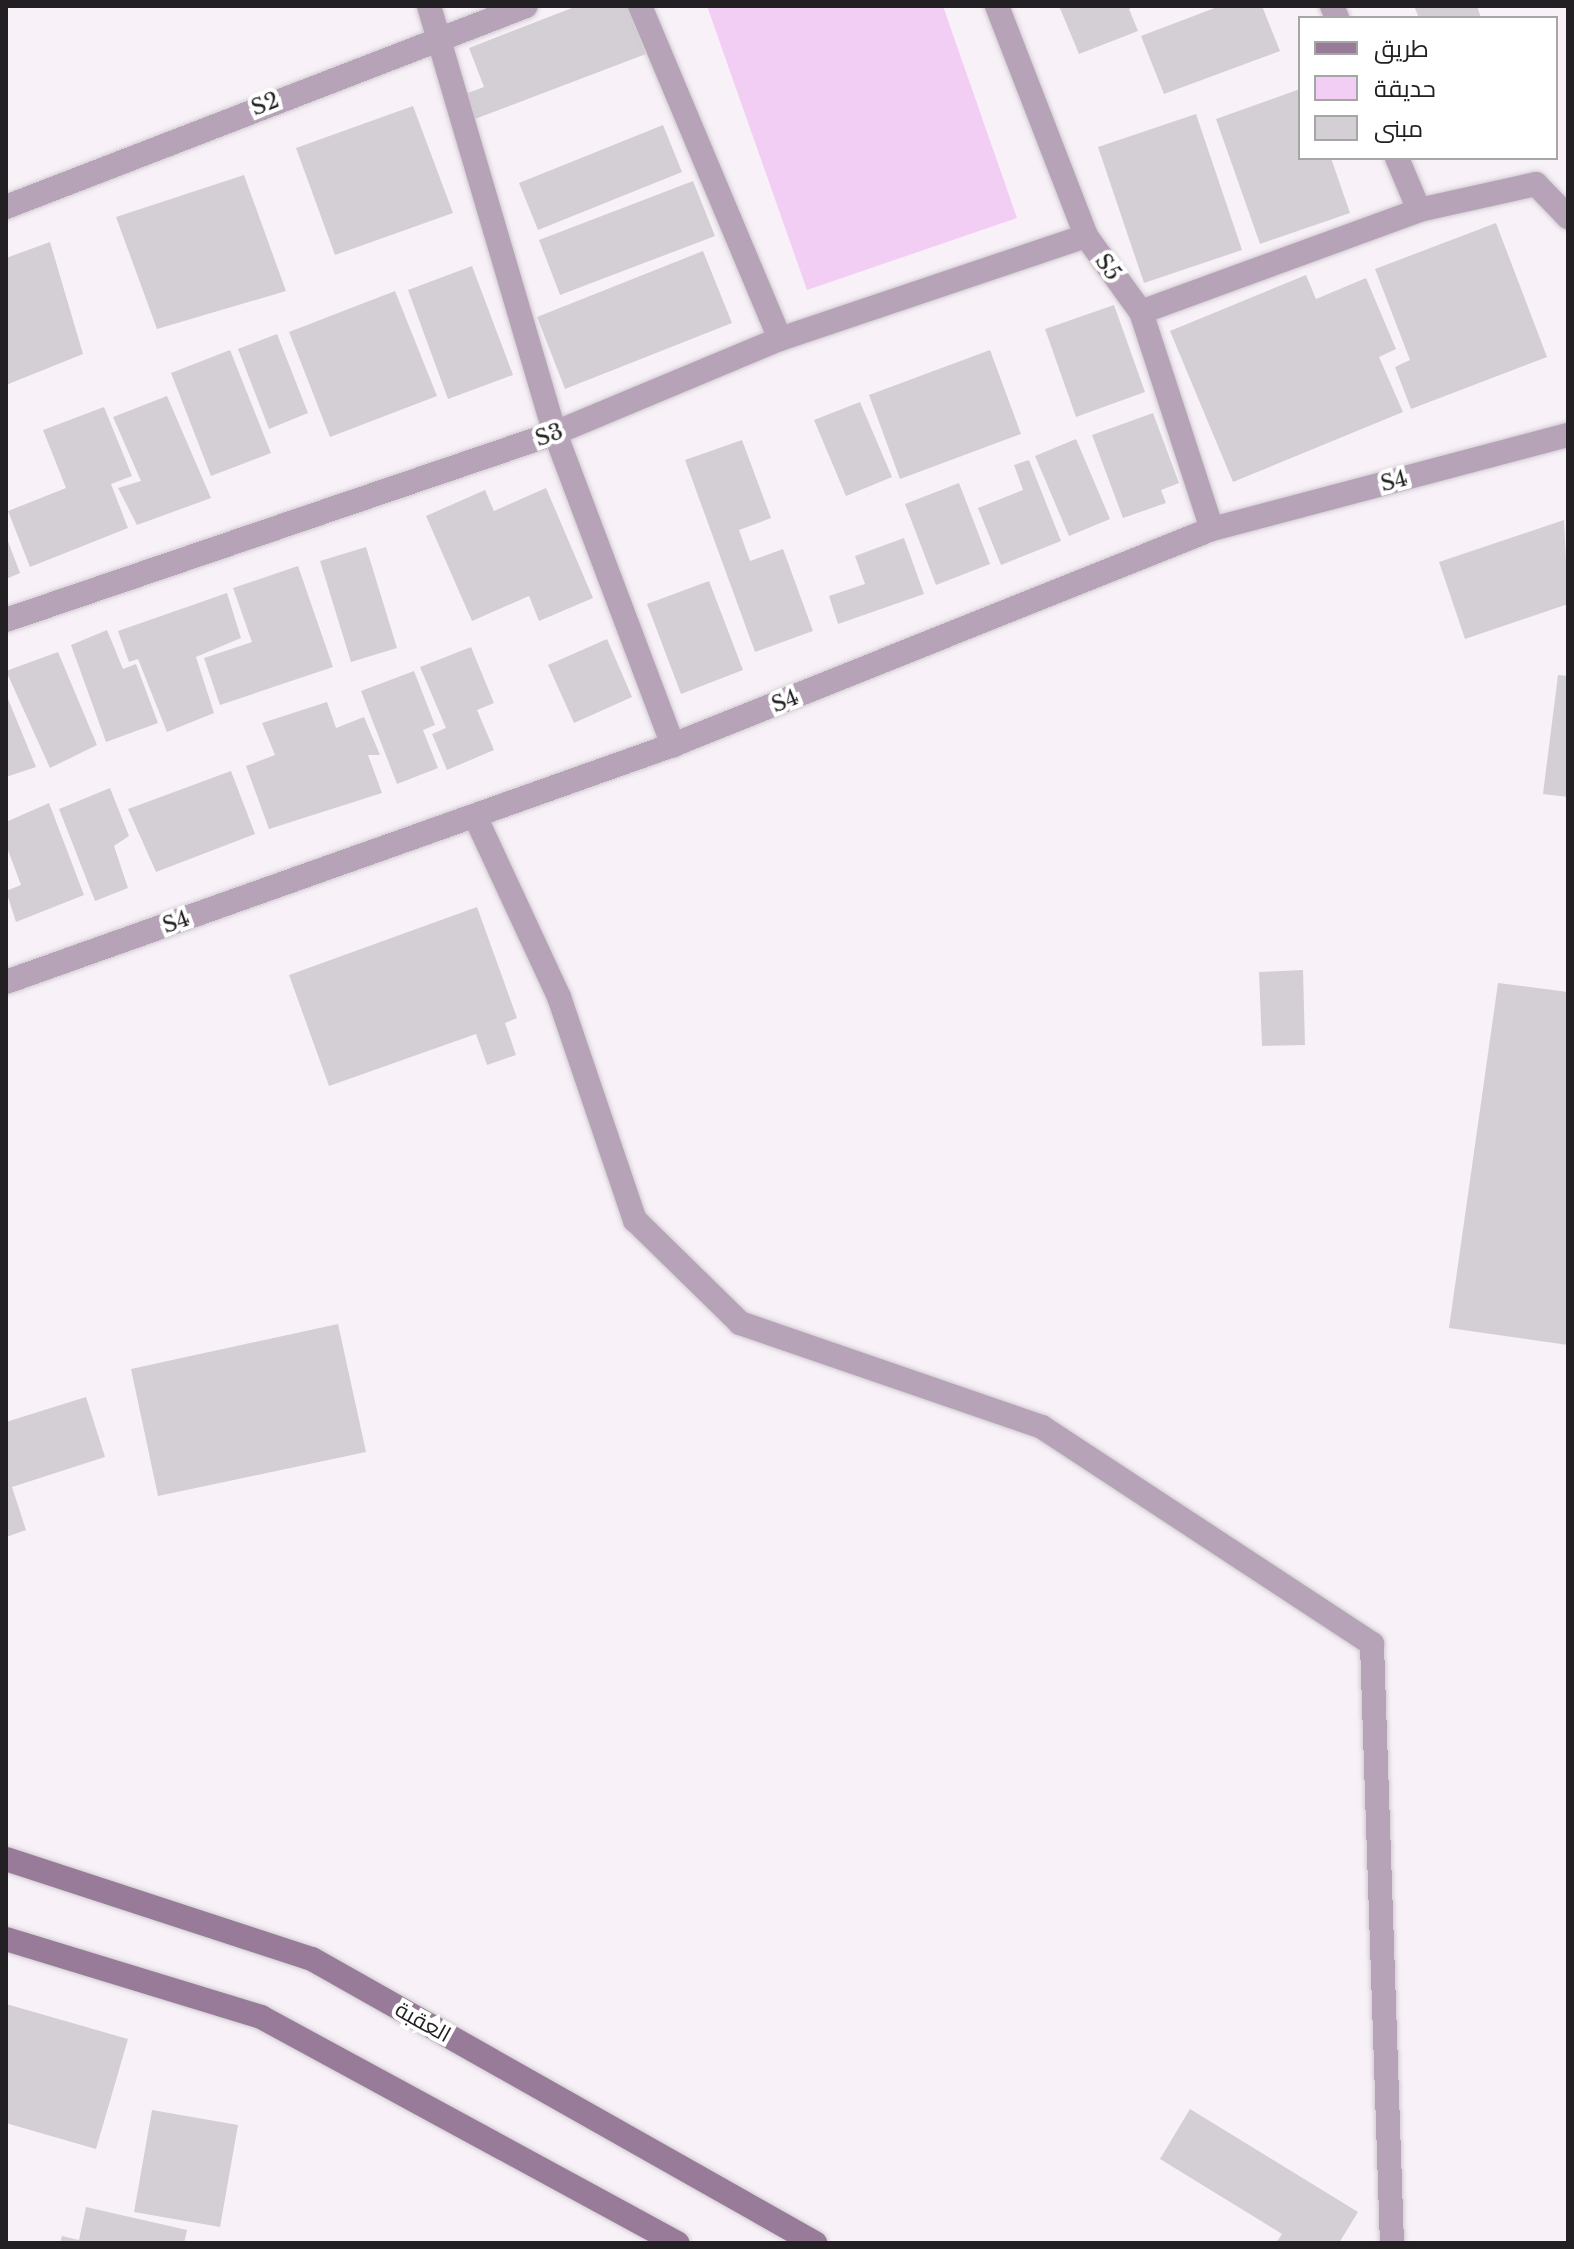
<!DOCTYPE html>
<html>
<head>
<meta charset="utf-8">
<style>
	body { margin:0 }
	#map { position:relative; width:1574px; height:2249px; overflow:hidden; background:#f8f2f8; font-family:"Libre Baskerville",Cairo,serif }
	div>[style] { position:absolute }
	.green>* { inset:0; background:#f3cef4 }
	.building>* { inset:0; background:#d4cfd5 }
	.roads { filter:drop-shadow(0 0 2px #d1ccd1) drop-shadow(0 0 2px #d1ccd1) }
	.street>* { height:24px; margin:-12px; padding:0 12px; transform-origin:12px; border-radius:12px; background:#b7a3b8 }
	.secondary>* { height:24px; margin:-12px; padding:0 12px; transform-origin:12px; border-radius:12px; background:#987b99 }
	span { translate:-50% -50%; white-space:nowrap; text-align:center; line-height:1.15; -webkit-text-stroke:8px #fff; paint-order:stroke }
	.street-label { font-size:22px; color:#222022 }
	.frame { position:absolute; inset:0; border:8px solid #222022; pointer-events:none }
	.legend { position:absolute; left:1298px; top:16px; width:260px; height:144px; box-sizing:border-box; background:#fff; border:2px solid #a7a6a7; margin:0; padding:10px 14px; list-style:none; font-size:24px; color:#222022 }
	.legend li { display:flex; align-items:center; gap:16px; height:40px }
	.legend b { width:40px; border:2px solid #a7a6a7 }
</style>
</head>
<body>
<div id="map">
	<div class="green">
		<i style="clip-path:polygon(707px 6px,943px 6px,1017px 218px,807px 290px)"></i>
	</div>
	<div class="building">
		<i style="clip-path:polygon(577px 6px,627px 6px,646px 54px,475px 119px,465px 94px,484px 87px,469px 48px)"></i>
		<i style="clip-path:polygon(1059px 6px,1136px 6px,1129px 9px,1138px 31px,1079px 54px)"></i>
		<i style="clip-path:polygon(1220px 6px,1262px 6px,1280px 51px,1164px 94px,1141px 36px)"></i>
		<i style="clip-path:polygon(1414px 6px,1477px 6px,1481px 18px,1419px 18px)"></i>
		<i style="clip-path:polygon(1300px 89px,1300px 158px,1331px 158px,1350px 213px,1260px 244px,1216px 119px)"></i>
		<i style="clip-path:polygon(413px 106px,453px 213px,335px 255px,296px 148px)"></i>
		<i style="clip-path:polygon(1196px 114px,1242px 250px,1144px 283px,1098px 147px)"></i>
		<i style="clip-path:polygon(663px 125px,682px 172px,538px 230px,519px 183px)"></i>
		<i style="clip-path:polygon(244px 175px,286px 291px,157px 329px,116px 217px)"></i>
		<i style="clip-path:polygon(693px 181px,715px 236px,560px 295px,539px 240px)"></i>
		<i style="clip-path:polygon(1496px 223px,1547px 357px,1411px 409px,1395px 367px,1410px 360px,1375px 269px)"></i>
		<i style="clip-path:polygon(50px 242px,83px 354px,6px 385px,6px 258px)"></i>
		<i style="clip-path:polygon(703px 251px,732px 323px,565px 389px,537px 317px)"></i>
		<i style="clip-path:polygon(472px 266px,513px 375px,448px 399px,408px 290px)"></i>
		<i style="clip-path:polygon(1306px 275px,1316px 299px,1366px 278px,1396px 349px,1379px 357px,1403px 412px,1233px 482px,1170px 331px)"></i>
		<i style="clip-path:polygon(395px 291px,437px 396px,330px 437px,289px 332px)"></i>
		<i style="clip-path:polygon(1114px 305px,1145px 392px,1076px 417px,1045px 329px)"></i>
		<i style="clip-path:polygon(277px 334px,308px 413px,269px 429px,238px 349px)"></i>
		<i style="clip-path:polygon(230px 350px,271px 453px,211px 476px,171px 373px)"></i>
		<i style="clip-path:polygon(990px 350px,1021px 434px,900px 479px,869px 395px)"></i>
		<i style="clip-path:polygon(167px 396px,211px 498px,137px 525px,118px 488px,141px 481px,113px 417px)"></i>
		<i style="clip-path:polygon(860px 402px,892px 477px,846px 496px,814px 420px)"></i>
		<i style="clip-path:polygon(104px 407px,132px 476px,111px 484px,128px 528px,30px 567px,8px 511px,66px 488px,43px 430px)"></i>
		<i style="clip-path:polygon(1153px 413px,1179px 483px,1161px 490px,1166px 503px,1123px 518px,1092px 435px)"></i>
		<i style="clip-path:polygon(1076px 439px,1110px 519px,1069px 536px,1035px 456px)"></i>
		<i style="clip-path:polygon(742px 440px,771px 518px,739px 530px,750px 561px,783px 549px,813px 631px,755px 652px,685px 460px)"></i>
		<i style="clip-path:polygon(1029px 460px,1061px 541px,1001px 565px,978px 508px,1023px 490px,1014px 465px)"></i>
		<i style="clip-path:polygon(959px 483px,990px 564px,936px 585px,905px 504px)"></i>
		<i style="clip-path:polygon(546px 488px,593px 598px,539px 621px,529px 596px,472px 621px,426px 516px,485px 490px,494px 511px)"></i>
		<i style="clip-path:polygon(1564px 520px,1568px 604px,1465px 639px,1439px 562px)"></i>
		<i style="clip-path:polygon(6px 536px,20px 573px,6px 579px)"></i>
		<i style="clip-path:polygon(904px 538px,924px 594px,838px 624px,829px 596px,865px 584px,855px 556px)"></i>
		<i style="clip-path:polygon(366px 547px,397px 648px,351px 662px,320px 561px)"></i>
		<i style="clip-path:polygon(298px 566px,333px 667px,220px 705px,204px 658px,252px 642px,233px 588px)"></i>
		<i style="clip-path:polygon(709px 581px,743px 670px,681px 694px,647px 604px)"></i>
		<i style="clip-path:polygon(227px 593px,241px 638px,196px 657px,214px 713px,167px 732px,138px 659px,129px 662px,118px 631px)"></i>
		<i style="clip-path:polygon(107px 630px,123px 669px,136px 664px,158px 723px,106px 742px,71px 645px)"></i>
		<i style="clip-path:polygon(607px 639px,632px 697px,574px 723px,548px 665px)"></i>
		<i style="clip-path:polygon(471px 647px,494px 703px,477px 710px,494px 750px,447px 770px,432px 734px,446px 728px,420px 667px)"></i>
		<i style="clip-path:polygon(58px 652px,97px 745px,50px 768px,6px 671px)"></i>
		<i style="clip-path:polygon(414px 671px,435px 725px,423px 730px,438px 768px,397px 784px,361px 691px)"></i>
		<i style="clip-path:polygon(1558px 675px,1568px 676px,1568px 797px,1543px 794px)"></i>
		<i style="clip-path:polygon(6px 694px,36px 767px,6px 777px)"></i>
		<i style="clip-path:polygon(327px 702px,336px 728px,364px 717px,380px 755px,368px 755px,382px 793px,269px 829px,246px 766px,275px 755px,262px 723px)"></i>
		<i style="clip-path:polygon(231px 771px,255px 834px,156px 872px,128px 809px)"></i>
		<i style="clip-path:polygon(110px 788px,129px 836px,114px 846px,128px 888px,95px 901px,59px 809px)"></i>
		<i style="clip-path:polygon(49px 803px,84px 895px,16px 922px,6px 891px,21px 885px,6px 845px,6px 822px)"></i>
		<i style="clip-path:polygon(477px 907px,517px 1018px,505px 1023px,516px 1055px,487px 1065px,476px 1034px,329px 1086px,289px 975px)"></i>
		<i style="clip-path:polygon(1303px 970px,1305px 1045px,1262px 1046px,1259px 972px)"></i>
		<i style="clip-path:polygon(1498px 983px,1568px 992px,1568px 1345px,1449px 1328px)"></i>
		<i style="clip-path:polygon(338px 1324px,366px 1452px,158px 1496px,131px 1369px)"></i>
		<i style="clip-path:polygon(86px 1397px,105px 1457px,12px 1487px,26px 1530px,6px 1537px,6px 1422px)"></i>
		<i style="clip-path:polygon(6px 2004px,128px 2039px,96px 2149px,6px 2123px)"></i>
		<i style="clip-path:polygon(1190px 2109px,1358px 2212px,1339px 2243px,1276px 2243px,1282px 2234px,1160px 2159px)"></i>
		<i style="clip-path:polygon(152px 2110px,238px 2125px,220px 2227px,134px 2212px)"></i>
		<i style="clip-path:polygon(86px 2207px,187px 2230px,184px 2243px,60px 2243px,62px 2236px,79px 2240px)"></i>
	</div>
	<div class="roads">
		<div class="street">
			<i style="left:429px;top:6px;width:445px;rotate:73.6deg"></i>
			<i style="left:555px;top:433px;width:334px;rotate:69.3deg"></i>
			<i style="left:640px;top:6px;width:361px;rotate:67.2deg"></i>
			<i style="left:997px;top:6px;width:247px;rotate:68.8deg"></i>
			<i style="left:1086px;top:236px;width:94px;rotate:54.1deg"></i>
			<i style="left:1141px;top:312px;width:228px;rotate:71.9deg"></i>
			<i style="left:1332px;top:6px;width:13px;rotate:67deg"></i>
			<i style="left:1397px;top:158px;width:56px;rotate:67.1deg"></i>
			<i style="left:6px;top:207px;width:557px;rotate:-21.13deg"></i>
			<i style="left:1141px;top:312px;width:296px;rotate:-20.1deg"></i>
			<i style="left:1419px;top:210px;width:120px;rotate:-12.5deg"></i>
			<i style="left:1536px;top:184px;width:46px;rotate:45.9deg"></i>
			<i style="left:6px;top:620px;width:580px;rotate:-18.81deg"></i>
			<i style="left:555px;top:433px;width:244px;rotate:-22.7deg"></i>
			<i style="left:780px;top:339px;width:323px;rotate:-18.6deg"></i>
			<i style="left:475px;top:816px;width:200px;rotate:65.1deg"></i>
			<i style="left:559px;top:997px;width:236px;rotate:71.2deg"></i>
			<i style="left:635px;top:1220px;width:147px;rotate:44.4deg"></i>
			<i style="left:740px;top:1323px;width:319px;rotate:19deg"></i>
			<i style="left:1042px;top:1427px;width:395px;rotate:33.3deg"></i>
			<i style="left:1372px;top:1644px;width:599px;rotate:88.09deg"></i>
			<i style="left:6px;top:982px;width:708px;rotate:-19.56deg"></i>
			<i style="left:673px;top:745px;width:581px;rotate:-21.84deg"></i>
			<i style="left:1212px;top:529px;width:368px;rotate:-14.8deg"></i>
		</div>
		<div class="secondary">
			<i style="left:6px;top:1859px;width:322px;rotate:18.1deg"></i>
			<i style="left:312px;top:1959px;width:578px;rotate:29.45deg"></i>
			<i style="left:6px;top:1939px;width:267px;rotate:17deg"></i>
			<i style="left:261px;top:2017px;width:474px;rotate:28.5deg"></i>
		</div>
	</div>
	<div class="street-label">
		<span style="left:265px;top:104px;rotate:-22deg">S2</span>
		<span style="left:1108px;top:267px;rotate:54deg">S5</span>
		<span style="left:549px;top:435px;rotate:-20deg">S3</span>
		<span style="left:1394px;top:481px;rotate:-15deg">S4</span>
		<span style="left:785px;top:701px;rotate:-22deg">S4</span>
		<span style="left:176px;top:922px;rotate:-20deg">S4</span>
		<span style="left:423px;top:2022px;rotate:29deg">العقبة</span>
	</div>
	<div class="frame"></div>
	<ul class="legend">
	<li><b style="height:10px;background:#987b99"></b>طريق</li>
	<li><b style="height:22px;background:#f3cef4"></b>حديقة</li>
	<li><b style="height:22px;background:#d4cfd5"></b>مبنى</li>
	</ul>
</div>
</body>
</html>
